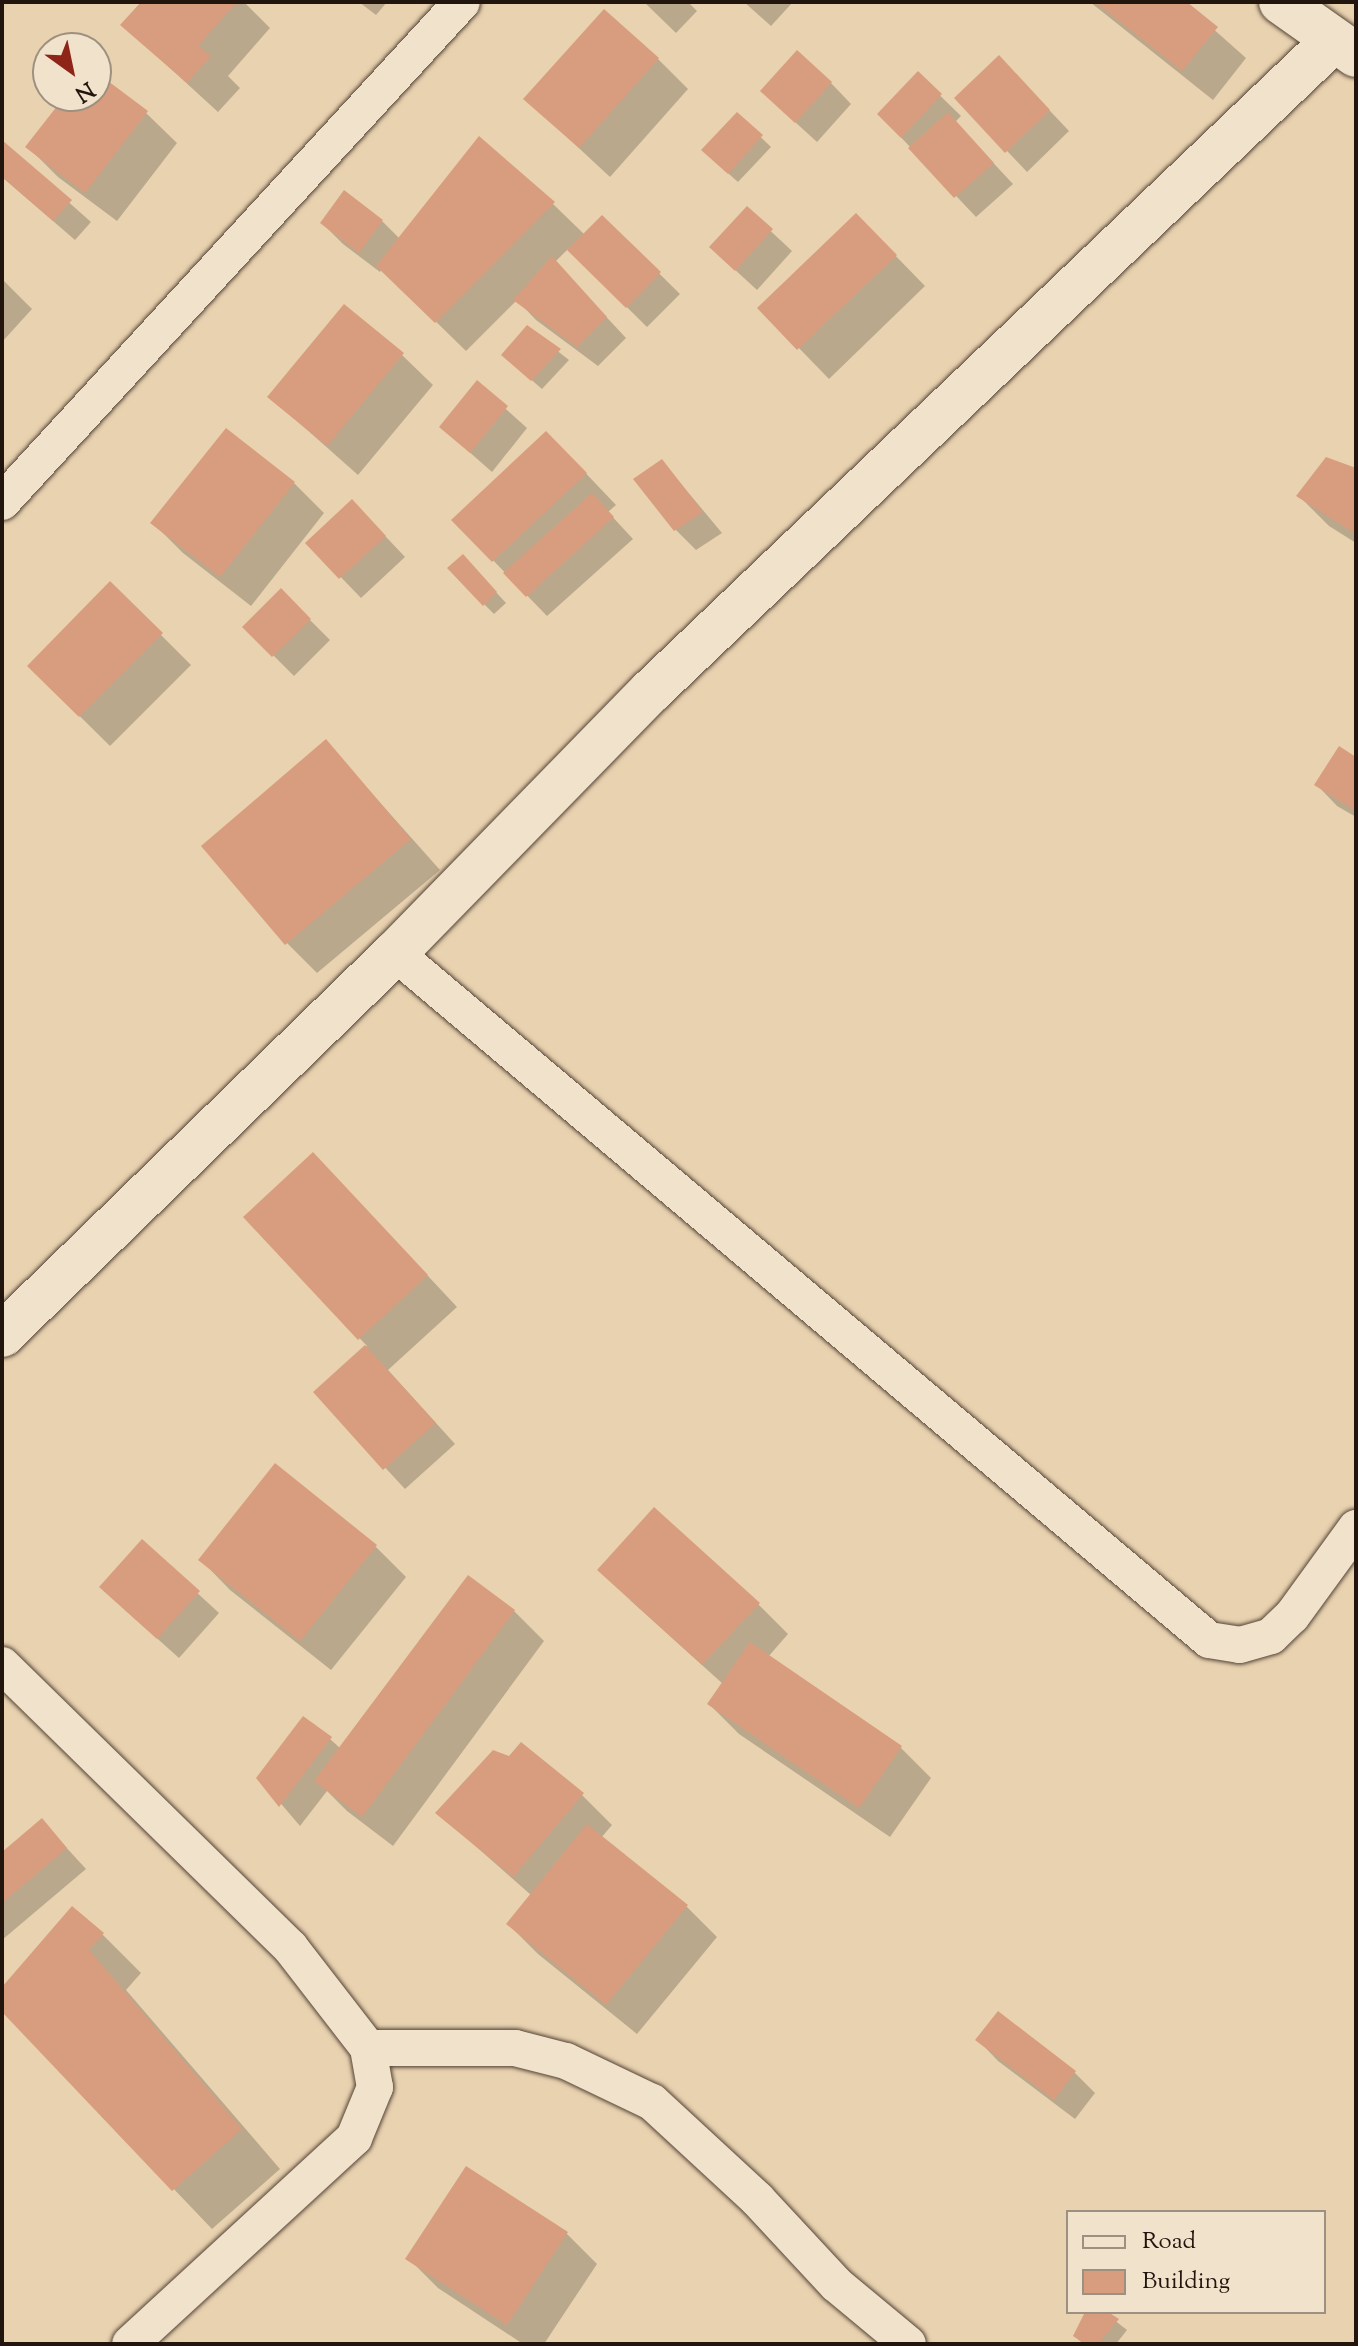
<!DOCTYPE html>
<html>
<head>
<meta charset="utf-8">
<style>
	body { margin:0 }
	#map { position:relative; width:1358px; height:2346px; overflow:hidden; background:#e9d2b0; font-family:"Sorts Mill Goudy",serif }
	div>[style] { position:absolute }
	.shadow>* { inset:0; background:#0003 }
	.building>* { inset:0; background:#d89d7e }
	.roads { filter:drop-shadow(0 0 2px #544436) drop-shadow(0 0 2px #544436) }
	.street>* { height:36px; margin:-18px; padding:0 18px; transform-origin:18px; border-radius:18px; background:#f1e2cc }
	.secondary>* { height:44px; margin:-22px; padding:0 22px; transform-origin:22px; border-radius:22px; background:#f1e2cc }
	span { translate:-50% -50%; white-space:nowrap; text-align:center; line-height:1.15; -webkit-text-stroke:8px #f1e2cc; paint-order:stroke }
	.frame { position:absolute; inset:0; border:4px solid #22150e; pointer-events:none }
	.legend { position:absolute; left:1066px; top:2210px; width:260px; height:104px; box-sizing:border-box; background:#f1e2cc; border:2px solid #9e9080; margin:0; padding:10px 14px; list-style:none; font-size:24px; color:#22150e }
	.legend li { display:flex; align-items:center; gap:16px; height:40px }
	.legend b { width:40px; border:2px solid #9e9080 }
	.north { position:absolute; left:32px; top:32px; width:80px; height:80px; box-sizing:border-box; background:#f1e2cc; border:2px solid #9e9080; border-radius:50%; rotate:147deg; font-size:22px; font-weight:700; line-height:32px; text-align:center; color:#22150e }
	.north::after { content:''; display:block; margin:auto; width:28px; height:36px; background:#8f2418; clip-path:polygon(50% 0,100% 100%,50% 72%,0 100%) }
</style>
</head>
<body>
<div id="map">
	<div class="shadow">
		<i style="clip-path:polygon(143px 2px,244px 2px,270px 28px,228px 76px,240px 88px,218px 112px,123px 25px)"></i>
		<i style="clip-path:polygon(359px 2px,387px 2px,376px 15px)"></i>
		<i style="clip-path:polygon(644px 2px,688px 2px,697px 11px,676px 33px)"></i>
		<i style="clip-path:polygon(744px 2px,793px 2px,771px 26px)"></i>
		<i style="clip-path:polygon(1090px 2px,1183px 2px,1246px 58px,1213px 100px)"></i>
		<i style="clip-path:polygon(658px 59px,688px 89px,610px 177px,526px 99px)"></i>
		<i style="clip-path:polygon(96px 74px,146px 113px,177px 143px,117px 221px,58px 177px,28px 147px,67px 96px,96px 96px)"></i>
		<i style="clip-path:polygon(918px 74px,961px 116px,955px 122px,1013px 184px,976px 217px,879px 114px)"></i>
		<i style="clip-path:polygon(1019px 78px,1069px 131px,1027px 172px,957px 98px)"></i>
		<i style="clip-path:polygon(831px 83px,851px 104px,817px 142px,783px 111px)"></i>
		<i style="clip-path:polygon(737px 114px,771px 147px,738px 182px,713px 160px)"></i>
		<i style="clip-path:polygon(2px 143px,91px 222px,75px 240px,2px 177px)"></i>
		<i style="clip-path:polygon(553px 204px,585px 235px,602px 217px,680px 294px,647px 327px,568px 249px,555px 262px,626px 338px,598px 366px,536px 320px,517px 300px,466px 351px,382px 269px,380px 272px,343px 244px,322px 223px,382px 221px,400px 239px)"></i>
		<i style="clip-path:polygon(747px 209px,792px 251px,757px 290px,732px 267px)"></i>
		<i style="clip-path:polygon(886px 246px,925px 286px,829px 379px,760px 308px)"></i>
		<i style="clip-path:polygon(2px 279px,32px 309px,2px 342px)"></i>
		<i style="clip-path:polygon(528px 328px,569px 360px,542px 389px,514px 365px)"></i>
		<i style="clip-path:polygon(402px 355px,433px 385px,358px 475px,270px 397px)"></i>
		<i style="clip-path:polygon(477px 383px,527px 428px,492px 472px,441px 427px)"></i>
		<i style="clip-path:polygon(662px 461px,722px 533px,696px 550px,675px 529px)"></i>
		<i style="clip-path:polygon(576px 463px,616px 505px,608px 512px,633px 539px,547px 616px,454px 520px)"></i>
		<i style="clip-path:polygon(1356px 470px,1356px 543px,1329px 526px,1299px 496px)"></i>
		<i style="clip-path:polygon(294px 483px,324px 513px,251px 606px,183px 553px,153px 523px)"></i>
		<i style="clip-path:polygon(372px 522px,405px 557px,361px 598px,308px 543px)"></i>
		<i style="clip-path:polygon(472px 566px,506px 603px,494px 614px,484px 604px)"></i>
		<i style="clip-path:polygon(110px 584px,191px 665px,110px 746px,29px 666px)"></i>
		<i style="clip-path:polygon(281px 591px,330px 640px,294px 676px,245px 627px)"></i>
		<i style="clip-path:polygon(326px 742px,440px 870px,317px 973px,287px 943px)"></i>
		<i style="clip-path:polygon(1356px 759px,1356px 817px,1337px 806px,1317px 785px)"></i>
		<i style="clip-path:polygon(343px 1185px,457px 1307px,388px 1370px,455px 1444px,405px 1489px,316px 1393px,367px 1346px,246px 1217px)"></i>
		<i style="clip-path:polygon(142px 1542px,219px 1613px,179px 1658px,122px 1607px)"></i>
		<i style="clip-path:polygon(376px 1547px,406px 1577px,331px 1670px,230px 1590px,200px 1559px)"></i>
		<i style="clip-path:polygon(630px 1600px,758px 1604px,788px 1634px,768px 1657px,901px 1748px,931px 1778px,890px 1837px,739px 1734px,709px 1704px,723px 1684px)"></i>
		<i style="clip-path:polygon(514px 1611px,544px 1641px,393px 1846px,347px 1811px,327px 1791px,300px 1826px,259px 1778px,330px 1739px,341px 1749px)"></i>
		<i style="clip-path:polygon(582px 1795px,612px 1825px,601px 1838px,687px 1907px,717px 1937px,637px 2034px,538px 1954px,508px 1924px,531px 1895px,438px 1813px)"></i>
		<i style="clip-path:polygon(42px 1821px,86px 1869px,2px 1940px,2px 1855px)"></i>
		<i style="clip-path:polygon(102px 1934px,141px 1973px,126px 1990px,280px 2169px,212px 2229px,2px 2009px,2px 1990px)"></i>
		<i style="clip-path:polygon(998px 2014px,1075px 2073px,1095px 2093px,1075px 2119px,998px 2061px,978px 2040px)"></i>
		<i style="clip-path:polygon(567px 2234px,597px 2264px,544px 2344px,523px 2344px,438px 2288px,408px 2258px)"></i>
		<i style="clip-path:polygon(1087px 2312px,1104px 2312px,1127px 2330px,1116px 2344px,1083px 2344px,1075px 2336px)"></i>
	</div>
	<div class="building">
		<i style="clip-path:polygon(141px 2px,237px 2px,198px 46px,211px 56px,187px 83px,120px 25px)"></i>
		<i style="clip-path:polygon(1095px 2px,1187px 2px,1218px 27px,1182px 71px)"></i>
		<i style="clip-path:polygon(604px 9px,659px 58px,579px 148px,523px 99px)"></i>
		<i style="clip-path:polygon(797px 50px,832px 82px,795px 123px,760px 91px)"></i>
		<i style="clip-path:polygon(999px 55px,1050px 110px,1005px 153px,954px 98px)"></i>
		<i style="clip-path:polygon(918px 71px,942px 94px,901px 138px,877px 114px)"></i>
		<i style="clip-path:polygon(96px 72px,148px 111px,85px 193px,25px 147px,65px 96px,96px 96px)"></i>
		<i style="clip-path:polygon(737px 112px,763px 135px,728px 174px,701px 150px)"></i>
		<i style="clip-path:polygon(948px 112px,994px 163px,954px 198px,908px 148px)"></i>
		<i style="clip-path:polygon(479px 136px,555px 202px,435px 323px,376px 266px)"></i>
		<i style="clip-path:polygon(2px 140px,72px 200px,53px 221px,2px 177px)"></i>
		<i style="clip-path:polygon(344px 190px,383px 220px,359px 253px,320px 223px)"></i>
		<i style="clip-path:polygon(747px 206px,773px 229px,735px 271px,709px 247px)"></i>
		<i style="clip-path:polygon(856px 213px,897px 255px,797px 350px,757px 308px)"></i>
		<i style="clip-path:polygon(602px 215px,661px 272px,626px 308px,567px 250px)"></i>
		<i style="clip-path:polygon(552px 256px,607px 317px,577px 347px,513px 300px)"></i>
		<i style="clip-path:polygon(344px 304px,404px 353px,327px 446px,267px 397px)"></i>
		<i style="clip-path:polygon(527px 325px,561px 349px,531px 381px,501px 355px)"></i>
		<i style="clip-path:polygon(477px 380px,508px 406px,470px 453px,439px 427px)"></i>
		<i style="clip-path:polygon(226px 428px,295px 482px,220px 577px,150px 523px)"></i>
		<i style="clip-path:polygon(546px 431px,587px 473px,492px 562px,451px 520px)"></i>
		<i style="clip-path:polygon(1326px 457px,1356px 468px,1356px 534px,1296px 496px)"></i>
		<i style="clip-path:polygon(662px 459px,703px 512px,674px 531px,633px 479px)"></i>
		<i style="clip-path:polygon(592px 493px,614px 517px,526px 597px,503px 573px)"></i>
		<i style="clip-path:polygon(352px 499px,386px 536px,339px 579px,305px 543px)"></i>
		<i style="clip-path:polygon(463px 554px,497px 592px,483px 606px,447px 568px)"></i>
		<i style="clip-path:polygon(110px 581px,163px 633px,79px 717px,27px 666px)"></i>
		<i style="clip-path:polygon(281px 588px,311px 619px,272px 657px,242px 627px)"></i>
		<i style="clip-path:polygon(326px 739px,411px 839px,285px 945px,201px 846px)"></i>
		<i style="clip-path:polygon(1339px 746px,1356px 757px,1356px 811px,1314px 785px)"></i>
		<i style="clip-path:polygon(313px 1152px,428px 1275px,358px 1340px,243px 1217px)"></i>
		<i style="clip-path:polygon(365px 1345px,436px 1423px,383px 1470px,313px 1392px)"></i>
		<i style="clip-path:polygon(275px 1463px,377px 1545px,300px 1641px,198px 1560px)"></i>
		<i style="clip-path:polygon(654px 1507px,760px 1603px,702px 1665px,597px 1570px)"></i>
		<i style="clip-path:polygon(142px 1539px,200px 1591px,157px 1639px,99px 1587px)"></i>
		<i style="clip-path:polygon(468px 1575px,515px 1610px,362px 1817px,314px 1781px)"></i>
		<i style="clip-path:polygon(750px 1642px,902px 1746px,859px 1808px,707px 1704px)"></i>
		<i style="clip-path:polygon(303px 1716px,332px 1737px,279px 1807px,256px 1778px)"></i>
		<i style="clip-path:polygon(521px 1742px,584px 1793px,513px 1877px,435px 1813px,493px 1750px,509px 1756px)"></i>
		<i style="clip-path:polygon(42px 1818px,67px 1848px,2px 1903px,2px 1852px)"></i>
		<i style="clip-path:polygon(587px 1824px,688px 1905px,606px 2005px,506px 1924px)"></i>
		<i style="clip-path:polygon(72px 1906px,104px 1933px,89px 1950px,242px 2129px,172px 2191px,2px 2012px,2px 1987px)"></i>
		<i style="clip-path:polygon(998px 2011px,1076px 2071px,1054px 2100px,975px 2040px)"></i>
		<i style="clip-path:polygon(466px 2166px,568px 2232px,507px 2325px,405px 2259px)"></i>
		<i style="clip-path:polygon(1085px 2312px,1108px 2312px,1119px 2319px,1098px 2344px,1085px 2344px,1073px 2336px)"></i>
	</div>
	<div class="roads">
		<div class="street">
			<i style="left:2px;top:502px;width:679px;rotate:-47.39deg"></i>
			<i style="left:395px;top:953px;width:1065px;rotate:40.16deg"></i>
			<i style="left:1209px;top:1640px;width:31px;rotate:9deg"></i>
			<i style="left:1240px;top:1645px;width:32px;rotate:-16deg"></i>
			<i style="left:1271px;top:1636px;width:29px;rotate:-44deg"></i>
			<i style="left:1292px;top:1616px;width:109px;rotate:-54deg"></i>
			<i style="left:2px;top:1665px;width:403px;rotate:44.4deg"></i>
			<i style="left:290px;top:1947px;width:128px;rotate:52.3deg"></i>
			<i style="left:368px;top:2048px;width:40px;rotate:80deg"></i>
			<i style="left:375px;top:2087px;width:55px;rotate:112.4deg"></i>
			<i style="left:354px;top:2138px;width:304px;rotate:137.4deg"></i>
			<i style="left:368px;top:2048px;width:147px"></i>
			<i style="left:515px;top:2048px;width:53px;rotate:14.3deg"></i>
			<i style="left:566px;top:2061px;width:95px;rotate:25.5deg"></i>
			<i style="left:652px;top:2102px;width:143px;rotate:42.7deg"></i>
			<i style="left:757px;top:2199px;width:117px;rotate:47.1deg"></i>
			<i style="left:837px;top:2285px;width:92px;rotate:39.7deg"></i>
		</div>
		<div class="secondary">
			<i style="left:1281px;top:2px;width:92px;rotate:35.2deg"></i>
			<i style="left:2px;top:1335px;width:548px;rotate:-44.19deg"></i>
			<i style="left:395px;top:953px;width:366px;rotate:-45.7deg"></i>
			<i style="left:651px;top:691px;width:942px;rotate:-43.62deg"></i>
		</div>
	</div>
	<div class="frame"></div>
	<ul class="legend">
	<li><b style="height:10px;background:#f1e2cc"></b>Road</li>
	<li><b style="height:22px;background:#d89d7e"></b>Building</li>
	</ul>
	<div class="north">N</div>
</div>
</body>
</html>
